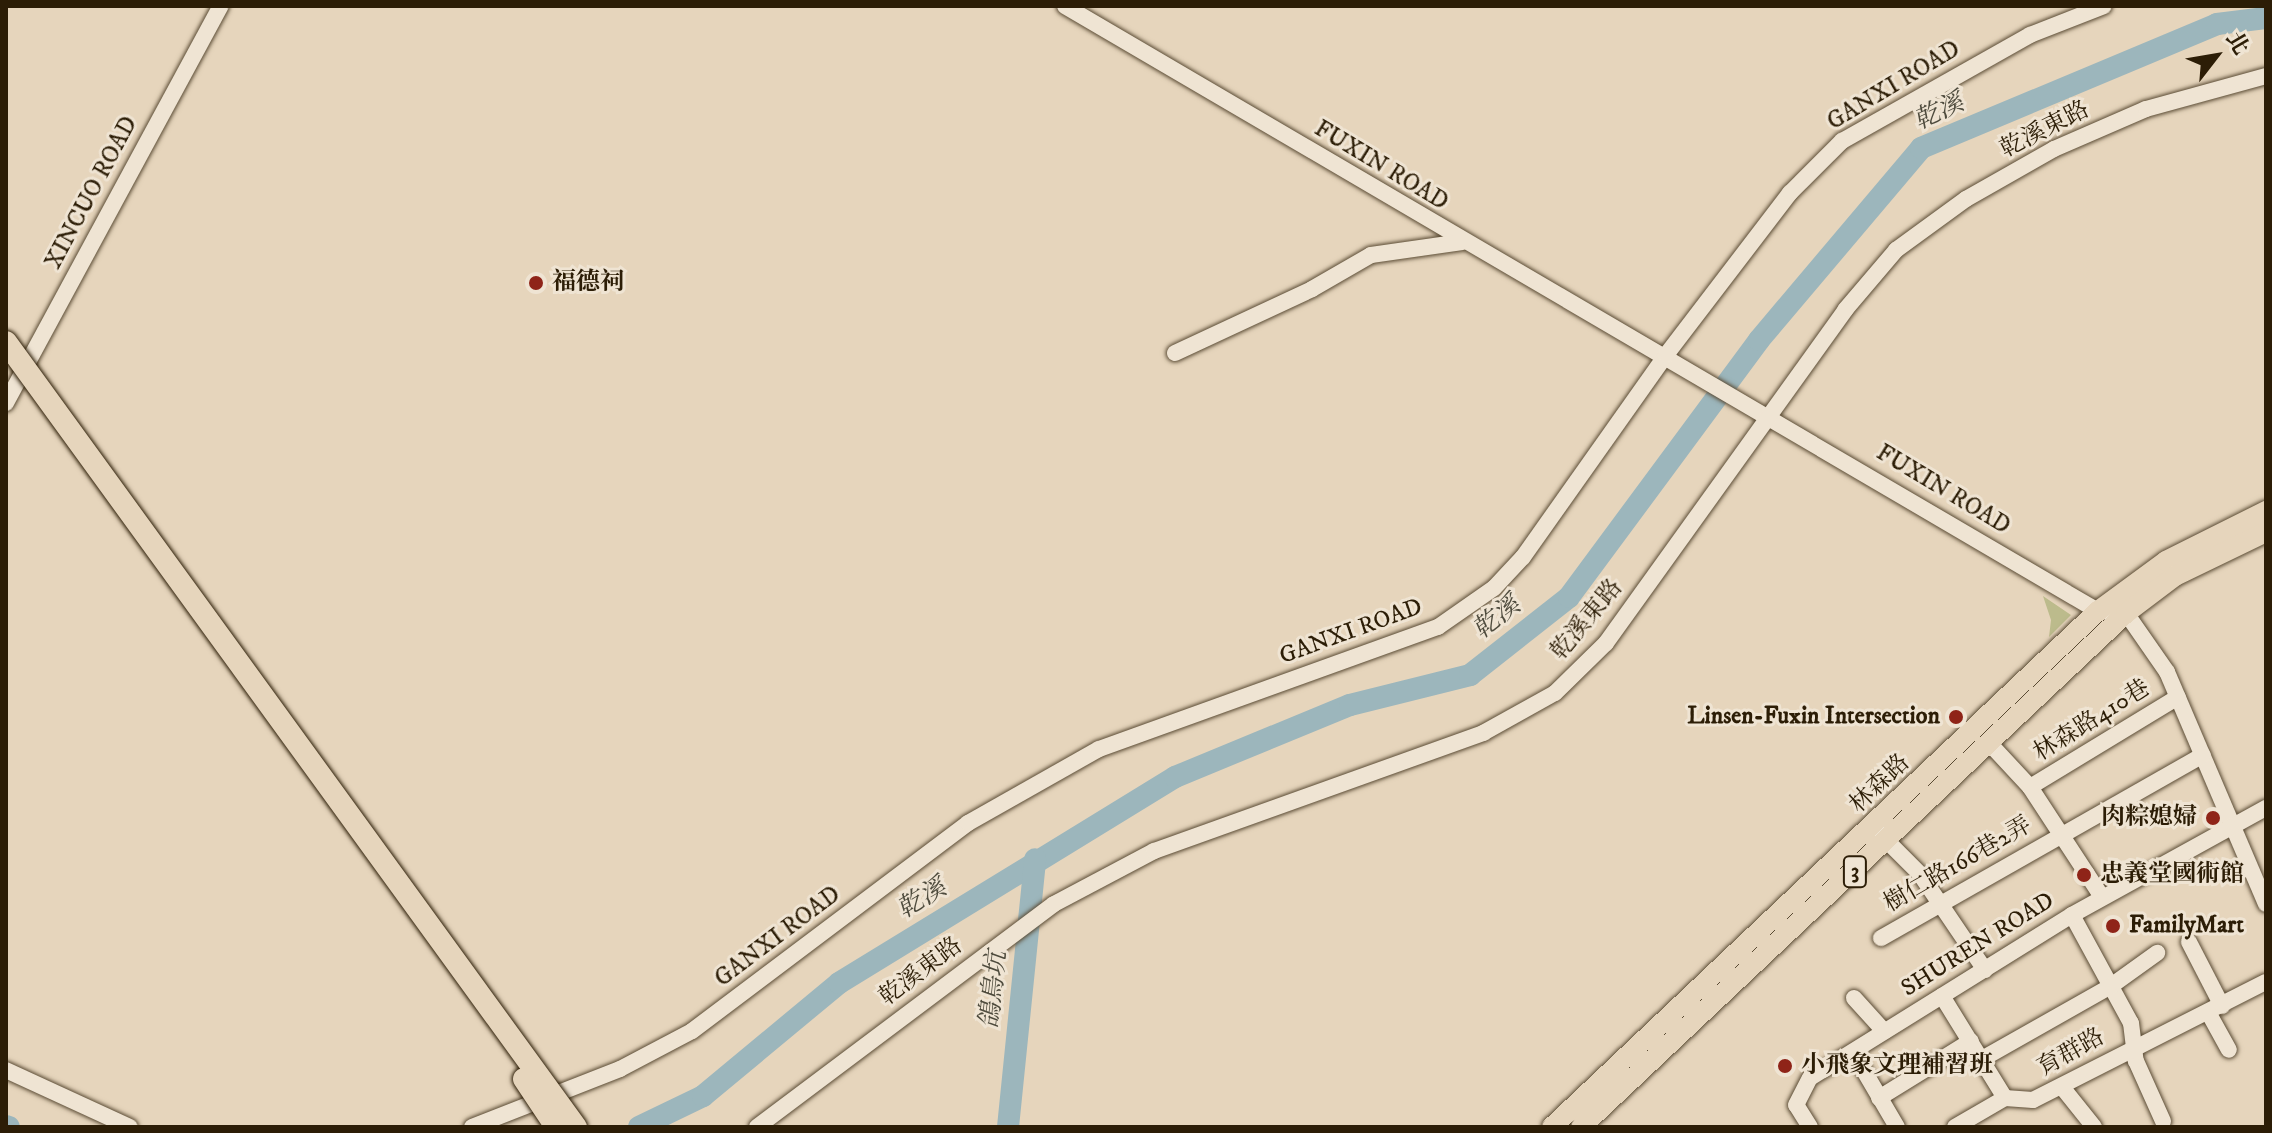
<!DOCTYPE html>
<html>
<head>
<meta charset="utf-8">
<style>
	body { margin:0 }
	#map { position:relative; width:2272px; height:1133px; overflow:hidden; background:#e6d5bc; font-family:"IM FELL DW Pica","Noto Serif TC",serif }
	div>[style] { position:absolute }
	.green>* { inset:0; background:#bcbb8c }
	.river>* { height:22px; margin:-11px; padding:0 11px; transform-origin:11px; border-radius:11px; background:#9cb6bc }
	.roads { filter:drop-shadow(0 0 2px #5a4b34) drop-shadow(0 0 2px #5a4b34) }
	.minor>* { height:16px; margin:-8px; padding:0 8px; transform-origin:8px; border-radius:8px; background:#efe4d3 }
	.major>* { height:20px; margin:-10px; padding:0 10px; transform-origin:10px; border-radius:10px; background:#e6d5bc }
	.bridges { filter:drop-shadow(0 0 2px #2c1d06) drop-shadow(0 0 2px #2c1d06) }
	.highway-bridge>* { height:22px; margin:-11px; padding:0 11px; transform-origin:11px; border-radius:11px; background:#e6d5bc }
	.dots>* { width:22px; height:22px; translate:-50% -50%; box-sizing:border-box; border:4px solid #efe4d3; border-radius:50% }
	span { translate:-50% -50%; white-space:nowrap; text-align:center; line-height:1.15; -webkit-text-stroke:6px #efe4d3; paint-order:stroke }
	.shield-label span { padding:2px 6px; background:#efe4d3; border:2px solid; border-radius:6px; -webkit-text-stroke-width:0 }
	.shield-label { font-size:22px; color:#2c1d06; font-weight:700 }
	.street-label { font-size:24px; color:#2c1d06 }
	.poi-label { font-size:24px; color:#2c1d06; font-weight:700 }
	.left { translate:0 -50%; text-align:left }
	.right { translate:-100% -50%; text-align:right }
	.water-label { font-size:26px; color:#4e4b3d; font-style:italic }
	.frame { position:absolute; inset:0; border:8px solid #2c1d06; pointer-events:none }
	.north { position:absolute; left:2176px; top:16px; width:80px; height:80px; -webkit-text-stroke:6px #efe4d3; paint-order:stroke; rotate:59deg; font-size:22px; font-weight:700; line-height:32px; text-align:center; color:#2c1d06 }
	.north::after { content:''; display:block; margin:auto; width:28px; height:36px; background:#2c1d06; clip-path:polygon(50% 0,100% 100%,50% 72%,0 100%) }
</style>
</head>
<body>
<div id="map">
	<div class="green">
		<i style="clip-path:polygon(2043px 596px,2071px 615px,2049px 637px,2051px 620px)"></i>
	</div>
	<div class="river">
		<i style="left:6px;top:1126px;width:3px;rotate:18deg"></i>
		<i style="left:639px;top:1127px;width:71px;rotate:-25.8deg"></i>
		<i style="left:703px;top:1096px;width:177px;rotate:-39.7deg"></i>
		<i style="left:839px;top:983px;width:394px;rotate:-31.5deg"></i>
		<i style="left:1175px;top:777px;width:189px;rotate:-22.4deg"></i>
		<i style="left:1350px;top:705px;width:124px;rotate:-14deg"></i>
		<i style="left:1470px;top:675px;width:126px;rotate:-38.2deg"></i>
		<i style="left:1569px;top:597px;width:320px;rotate:-53.5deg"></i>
		<i style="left:1759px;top:340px;width:251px;rotate:-49.8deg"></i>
		<i style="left:1921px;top:148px;width:321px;rotate:-22.7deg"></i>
		<i style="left:2217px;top:24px;width:49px;rotate:-7deg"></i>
		<i style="left:1008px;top:1127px;width:269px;rotate:-84.2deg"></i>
	</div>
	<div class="roads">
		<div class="minor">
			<i style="left:1065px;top:6px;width:1197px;rotate:30.36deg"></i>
			<i style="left:2098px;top:611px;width:28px;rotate:4deg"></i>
			<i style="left:2126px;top:613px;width:72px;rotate:55.2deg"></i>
			<i style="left:2167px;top:672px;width:252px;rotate:66.9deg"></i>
			<i style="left:1175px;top:353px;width:151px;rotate:-25deg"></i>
			<i style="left:1312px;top:289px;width:68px;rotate:-30deg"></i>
			<i style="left:1371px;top:255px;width:92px;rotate:-8.1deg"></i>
			<i style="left:6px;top:403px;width:451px;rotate:-61.6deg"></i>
			<i style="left:1991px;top:745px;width:57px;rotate:47.1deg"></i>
			<i style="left:2030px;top:787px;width:131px;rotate:56.8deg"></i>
			<i style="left:2030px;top:787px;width:173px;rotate:-31.3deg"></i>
			<i style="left:1877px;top:831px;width:61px;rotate:45deg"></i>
			<i style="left:1920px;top:874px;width:116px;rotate:55.9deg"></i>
			<i style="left:2072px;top:915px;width:123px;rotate:61.4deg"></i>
			<i style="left:2131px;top:1023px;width:38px;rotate:83deg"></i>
			<i style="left:2136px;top:1061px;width:66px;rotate:65.8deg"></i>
			<i style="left:1881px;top:938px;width:370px;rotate:-29.6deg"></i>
			<i style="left:2189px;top:942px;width:72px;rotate:62.7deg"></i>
			<i style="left:1942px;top:996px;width:120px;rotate:58.3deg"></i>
			<i style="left:2005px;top:1098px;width:28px;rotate:4deg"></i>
			<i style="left:2033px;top:1100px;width:261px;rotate:-26.9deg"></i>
			<i style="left:1854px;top:998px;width:45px;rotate:47.7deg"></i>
			<i style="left:2208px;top:1012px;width:43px;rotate:61.1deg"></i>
			<i style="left:1853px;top:1052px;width:87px;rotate:59.6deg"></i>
			<i style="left:1982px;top:1059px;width:148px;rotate:-29.5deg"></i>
			<i style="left:2111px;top:986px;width:57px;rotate:-35.7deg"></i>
			<i style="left:6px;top:1070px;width:136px;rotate:24.7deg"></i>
			<i style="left:2062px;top:1087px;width:51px;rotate:51.3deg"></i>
			<i style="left:1879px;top:1098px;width:108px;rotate:-31.8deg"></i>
			<i style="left:472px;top:1127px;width:159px;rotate:-21.4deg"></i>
			<i style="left:620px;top:1069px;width:81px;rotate:-27.8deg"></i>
			<i style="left:692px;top:1031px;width:346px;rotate:-37deg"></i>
			<i style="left:968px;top:823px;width:150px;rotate:-29.5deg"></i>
			<i style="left:1099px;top:749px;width:360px;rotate:-19.8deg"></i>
			<i style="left:1438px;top:627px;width:68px;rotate:-34.9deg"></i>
			<i style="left:1494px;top:588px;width:42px;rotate:-46.9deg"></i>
			<i style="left:1523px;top:557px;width:247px;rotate:-54.7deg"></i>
			<i style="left:1666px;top:355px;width:204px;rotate:-52.6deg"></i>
			<i style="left:1790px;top:193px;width:74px;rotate:-45deg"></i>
			<i style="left:1842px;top:141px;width:216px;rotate:-29.4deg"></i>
			<i style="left:2030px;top:35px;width:79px;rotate:-21.4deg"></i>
			<i style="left:757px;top:1127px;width:371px;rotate:-36.9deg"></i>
			<i style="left:1054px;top:904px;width:113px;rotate:-27.9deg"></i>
			<i style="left:1154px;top:851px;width:350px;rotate:-19.7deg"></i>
			<i style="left:1483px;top:733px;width:82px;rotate:-29.1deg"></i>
			<i style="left:1555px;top:693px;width:71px;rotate:-44.4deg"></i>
			<i style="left:1606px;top:643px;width:410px;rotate:-54.3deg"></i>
			<i style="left:1845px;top:310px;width:79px;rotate:-49.6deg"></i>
			<i style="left:1896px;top:250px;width:87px;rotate:-36.1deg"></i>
			<i style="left:1966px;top:199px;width:101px;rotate:-29.6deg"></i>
			<i style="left:2054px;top:149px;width:100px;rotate:-23.5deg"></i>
			<i style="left:2146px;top:109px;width:124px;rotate:-15.4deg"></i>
			<i style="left:1810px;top:1127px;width:26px;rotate:-122deg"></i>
			<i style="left:1796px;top:1105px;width:30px;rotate:-63deg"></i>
			<i style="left:1810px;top:1078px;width:309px;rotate:-31.9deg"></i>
			<i style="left:2072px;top:915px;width:222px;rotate:-28.9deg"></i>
			<i style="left:1955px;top:1127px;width:58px;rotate:-30.1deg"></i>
		</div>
		<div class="major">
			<i style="left:1552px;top:1127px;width:751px;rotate:-43.38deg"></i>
			<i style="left:2098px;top:611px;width:84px;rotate:-36.3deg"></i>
			<i style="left:2166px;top:561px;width:112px;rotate:-26.6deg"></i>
			<i style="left:1581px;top:1127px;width:749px;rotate:-43.32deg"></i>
			<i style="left:2126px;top:613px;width:61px;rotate:-37.1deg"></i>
			<i style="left:2175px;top:576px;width:101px;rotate:-25.8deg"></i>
		</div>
	</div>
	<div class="bridges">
		<div class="highway-bridge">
			<i style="left:6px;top:342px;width:970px;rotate:54.02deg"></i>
			<i style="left:524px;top:1079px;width:58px;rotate:56.3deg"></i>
		</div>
	</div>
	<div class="dots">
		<i style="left:536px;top:283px;background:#8f2418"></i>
		<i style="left:1956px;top:717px;background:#8f2418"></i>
		<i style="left:2213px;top:818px;background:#8f2418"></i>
		<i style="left:2084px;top:875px;background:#8f2418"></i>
		<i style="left:2113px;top:926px;background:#8f2418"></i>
		<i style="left:1785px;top:1066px;background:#8f2418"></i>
	</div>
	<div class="shield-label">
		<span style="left:1855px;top:872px">3</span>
	</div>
	<div class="street-label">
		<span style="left:1894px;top:86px;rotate:-31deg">GANXI ROAD</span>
		<span style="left:2045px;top:130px;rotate:-27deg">乾溪東路</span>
		<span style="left:1381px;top:166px;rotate:31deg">FUXIN ROAD</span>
		<span style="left:92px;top:193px;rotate:-62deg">XINCUO ROAD</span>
		<span style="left:1943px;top:490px;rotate:31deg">FUXIN ROAD</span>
		<span style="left:1587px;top:620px;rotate:-50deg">乾溪東路</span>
		<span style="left:1351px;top:632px;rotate:-20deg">GANXI ROAD</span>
		<span style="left:2092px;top:721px;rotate:-32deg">林森路410巷</span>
		<span style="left:1880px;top:784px;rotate:-44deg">林森路</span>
		<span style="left:1958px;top:865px;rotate:-30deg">樹仁路166巷2弄</span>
		<span style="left:778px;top:937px;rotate:-37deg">GANXI ROAD</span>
		<span style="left:1978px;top:945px;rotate:-32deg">SHUREN ROAD</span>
		<span style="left:921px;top:972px;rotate:-37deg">乾溪東路</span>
		<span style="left:2071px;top:1053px;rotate:-29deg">育群路</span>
	</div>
	<div class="poi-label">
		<span class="left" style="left:552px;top:283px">福德祠</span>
		<span class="right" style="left:1940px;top:717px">Linsen-Fuxin Intersection</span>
		<span class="right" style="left:2197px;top:818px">肉粽媳婦</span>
		<span class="left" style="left:2100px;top:875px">忠義堂國術館</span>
		<span class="left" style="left:2129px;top:926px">FamilyMart</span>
		<span class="left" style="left:1801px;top:1066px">小飛象文理補習班</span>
	</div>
	<div class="water-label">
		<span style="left:1939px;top:112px;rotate:-25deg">乾溪</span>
		<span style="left:1497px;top:618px;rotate:-38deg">乾溪</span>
		<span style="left:922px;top:899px;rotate:-31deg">乾溪</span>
		<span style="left:994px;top:990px;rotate:-84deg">鴿鳥坑</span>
	</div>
	<div class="frame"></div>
	<div class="north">北</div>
</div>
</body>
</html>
